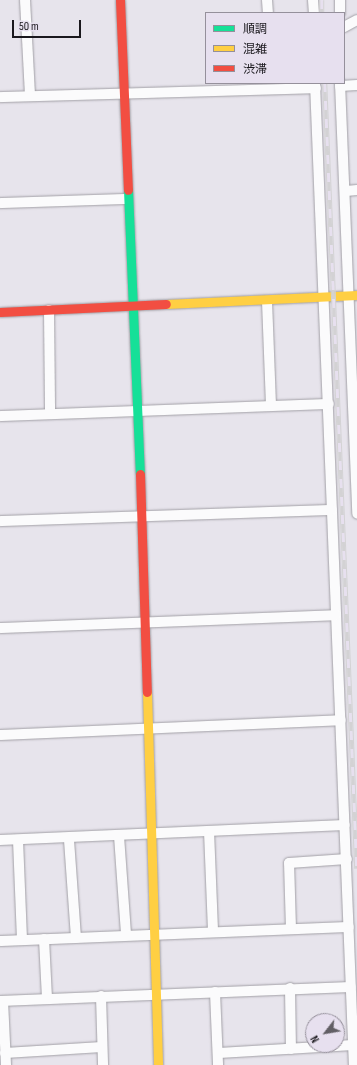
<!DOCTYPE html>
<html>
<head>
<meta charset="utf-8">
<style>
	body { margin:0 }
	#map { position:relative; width:357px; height:1065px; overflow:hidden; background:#e7e4ec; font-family:"Sofia Sans Condensed","Noto Sans JP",sans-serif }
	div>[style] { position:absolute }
	.roads { filter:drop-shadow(0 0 1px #a2a0a6) drop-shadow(0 0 1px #a2a0a6) }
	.street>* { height:10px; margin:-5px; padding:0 5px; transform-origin:5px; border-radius:5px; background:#fbfbfc }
	.fast>* { height:9px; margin:-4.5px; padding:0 4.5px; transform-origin:4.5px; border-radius:4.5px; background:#16e098 }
	.slow>* { height:9px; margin:-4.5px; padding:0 4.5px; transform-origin:4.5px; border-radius:4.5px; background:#ffcf43 }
	.jam>* { height:9px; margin:-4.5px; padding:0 4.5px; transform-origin:4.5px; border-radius:4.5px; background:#f24e42 }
	.rail>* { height:4.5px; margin-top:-2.25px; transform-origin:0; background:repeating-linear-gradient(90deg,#e7e0ef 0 9px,#d3d2d4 0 18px); box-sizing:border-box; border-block:1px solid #d3d2d4 }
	span { translate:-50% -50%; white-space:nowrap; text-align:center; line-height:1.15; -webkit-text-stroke:4px #e7e0ef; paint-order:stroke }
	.legend { position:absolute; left:205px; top:12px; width:140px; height:72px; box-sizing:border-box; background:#e7e0ef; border:1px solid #95909b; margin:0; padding:5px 7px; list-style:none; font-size:12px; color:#1a181d }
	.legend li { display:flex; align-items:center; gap:8px; height:20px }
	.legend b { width:20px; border:1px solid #95909b }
	.north { position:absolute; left:305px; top:1013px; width:40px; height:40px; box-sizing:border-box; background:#e7e0ef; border:1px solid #95909b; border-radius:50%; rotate:239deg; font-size:11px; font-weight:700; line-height:16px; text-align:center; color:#1a181d }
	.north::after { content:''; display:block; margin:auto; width:14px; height:18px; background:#625f65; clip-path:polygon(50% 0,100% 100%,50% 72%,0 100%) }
	.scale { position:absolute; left:12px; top:20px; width:69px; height:18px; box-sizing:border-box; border:2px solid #1a181d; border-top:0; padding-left:5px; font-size:12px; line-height:14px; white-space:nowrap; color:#1a181d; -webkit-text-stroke:3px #e7e0ef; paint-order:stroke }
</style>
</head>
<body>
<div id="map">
	<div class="roads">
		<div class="street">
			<i style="left:25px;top:0;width:96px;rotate:87deg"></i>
			<i style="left:267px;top:0;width:13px;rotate:86deg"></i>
			<i style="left:313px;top:0;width:13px;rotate:86deg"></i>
			<i style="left:340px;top:13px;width:13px;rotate:-90deg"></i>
			<i style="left:344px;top:27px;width:15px;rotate:-28deg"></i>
			<i style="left:315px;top:83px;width:983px;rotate:87.73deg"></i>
			<i style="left:340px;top:83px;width:431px;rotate:87.7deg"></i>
			<i style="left:340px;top:86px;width:17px;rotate:-3deg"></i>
			<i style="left:0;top:97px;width:316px;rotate:-1.6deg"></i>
			<i style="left:346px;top:191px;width:11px;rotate:-5deg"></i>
			<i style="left:0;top:203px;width:127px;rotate:-1.8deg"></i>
			<i style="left:267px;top:301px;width:105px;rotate:87.8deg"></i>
			<i style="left:49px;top:310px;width:104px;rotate:89.4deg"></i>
			<i style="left:0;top:416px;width:329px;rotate:-2.1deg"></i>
			<i style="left:0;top:521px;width:332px;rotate:-1.9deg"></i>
			<i style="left:0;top:628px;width:336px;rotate:-2.2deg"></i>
			<i style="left:0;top:735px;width:341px;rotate:-2.5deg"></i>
			<i style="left:209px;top:831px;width:100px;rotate:87.7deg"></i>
			<i style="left:119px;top:836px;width:98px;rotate:85.9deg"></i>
			<i style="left:0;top:840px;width:345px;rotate:-2.5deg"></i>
			<i style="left:18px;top:840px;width:100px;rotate:87.7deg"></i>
			<i style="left:69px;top:840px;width:98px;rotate:85.9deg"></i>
			<i style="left:291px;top:929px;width:66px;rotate:-91.7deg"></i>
			<i style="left:289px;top:863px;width:58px;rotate:-3.9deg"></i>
			<i style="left:44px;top:939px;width:59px;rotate:87.1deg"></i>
			<i style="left:0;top:941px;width:349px;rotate:-2.3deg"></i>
			<i style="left:290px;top:988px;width:61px;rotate:89.1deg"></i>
			<i style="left:215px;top:992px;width:73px;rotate:87.6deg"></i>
			<i style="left:101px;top:996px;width:69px;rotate:88.3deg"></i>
			<i style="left:0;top:1001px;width:351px;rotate:-2.3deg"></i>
			<i style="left:3px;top:1001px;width:64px;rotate:87.3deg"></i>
			<i style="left:5px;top:1053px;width:97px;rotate:-3.5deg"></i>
			<i style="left:219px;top:1053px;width:134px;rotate:-3.4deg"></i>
		</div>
		<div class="fast">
			<i style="left:128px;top:190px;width:284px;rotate:87.6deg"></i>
		</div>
		<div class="slow">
			<i style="left:166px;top:304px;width:191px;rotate:-2.7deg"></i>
			<i style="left:147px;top:692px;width:373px;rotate:88.3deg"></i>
		</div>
		<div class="jam">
			<i style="left:120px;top:0;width:190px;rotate:87.6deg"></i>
			<i style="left:0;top:312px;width:166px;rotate:-2.8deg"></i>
			<i style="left:140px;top:474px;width:218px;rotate:88.2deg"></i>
		</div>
	</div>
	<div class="rail">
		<i style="left:322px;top:0;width:13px;rotate:90deg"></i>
		<i style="left:325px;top:83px;width:786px;rotate:87.67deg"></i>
	</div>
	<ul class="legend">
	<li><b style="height:5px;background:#16e098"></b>順調</li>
	<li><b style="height:5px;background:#ffcf43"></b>混雑</li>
	<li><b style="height:5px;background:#f24e42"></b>渋滞</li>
	</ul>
	<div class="north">N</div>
	<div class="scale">50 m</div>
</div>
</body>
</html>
